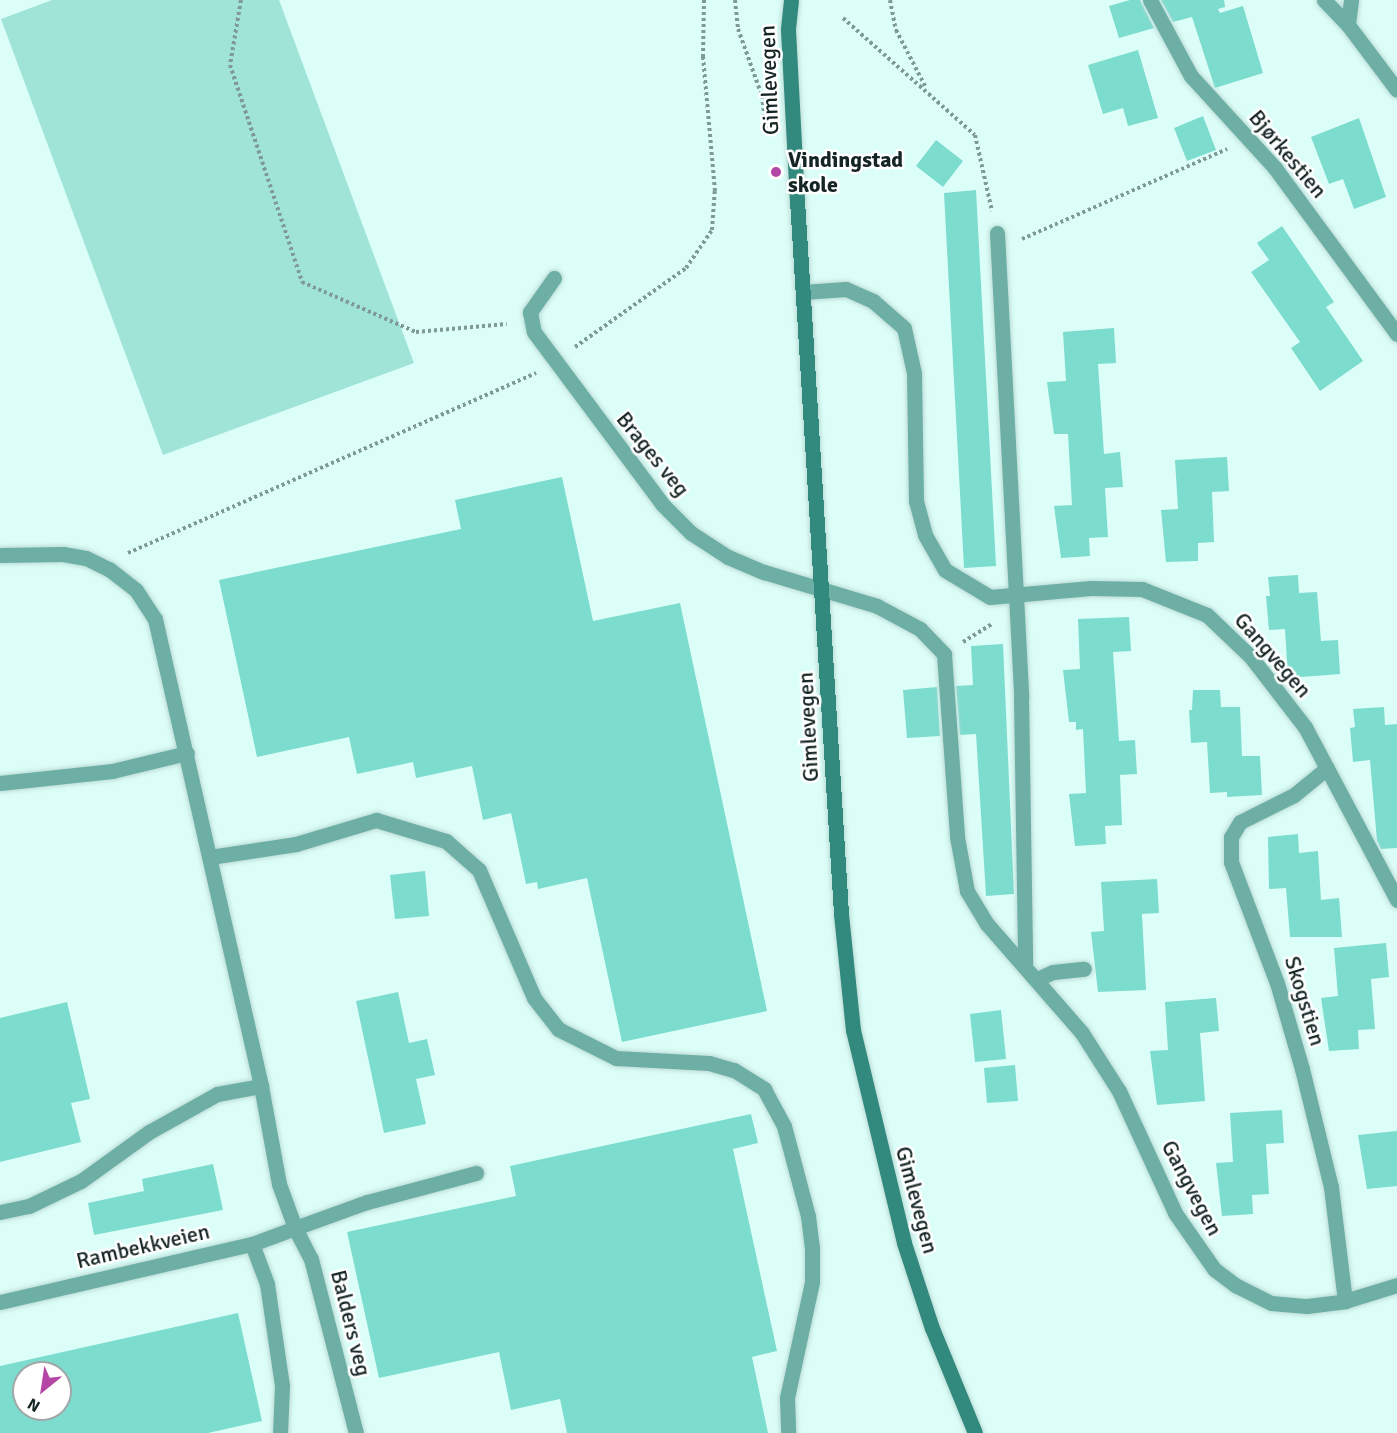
<!DOCTYPE html>
<html>
<head>
<meta charset="utf-8">
<style>
	body { margin:0 }
	#map { position:relative; width:1397px; height:1433px; overflow:hidden; background:#dcfef8; font-family:Signika,sans-serif }
	div>[style] { position:absolute }
	.green>* { inset:0; background:#a0e4d8 }
	.building>* { inset:0; background:#7cdcce }
	.path>* { height:4px; margin-top:-2px; transform-origin:0; background:repeating-linear-gradient(90deg,#7f9995 0 3px,transparent 0 6px) }
	.roads { filter:drop-shadow(0 0 2px #bcdbd6) drop-shadow(0 0 2px #bcdbd6) }
	.lane>* { height:15px; margin:-7.5px; padding:0 7.5px; transform-origin:7.5px; border-radius:7.5px; background:#6dafa5 }
	.street>* { height:15px; margin:-7.5px; padding:0 7.5px; transform-origin:7.5px; border-radius:7.5px; background:#6dafa5 }
	.secondary>* { height:15px; margin:-7.5px; padding:0 7.5px; transform-origin:7.5px; border-radius:7.5px; background:#32897d }
	.dots>* { width:16px; height:16px; translate:-50% -50%; box-sizing:border-box; border:3px solid #fff; border-radius:50% }
	span { translate:-50% -50%; white-space:nowrap; text-align:center; line-height:1.15; -webkit-text-stroke:5px #fff; paint-order:stroke }
	.street-label { font-size:22px; color:#152523 }
	.poi-label { font-size:22px; color:#152523; font-weight:700 }
	.left { translate:0 -50%; text-align:left }
	.north { position:absolute; left:12px; top:1361px; width:60px; height:60px; box-sizing:border-box; background:#fff; border:2px solid #a1a8a7; border-radius:50%; rotate:210deg; font-size:16px; font-weight:700; line-height:24px; text-align:center; color:#152523 }
	.north::after { content:''; display:block; margin:auto; width:21px; height:27px; background:#b447a6; clip-path:polygon(50% 0,100% 100%,50% 72%,0 100%) }
</style>
</head>
<body>
<div id="map">
	<div class="green">
		<i style="clip-path:polygon(52px 0,279px 0,414px 363px,163px 455px,1px 19px)"></i>
	</div>
	<div class="building">
		<i style="clip-path:polygon(1130px 0,1140px 0,1154px 28px,1119px 38px,1109px 6px)"></i>
		<i style="clip-path:polygon(1161px 0,1224px 0,1225px 7px,1218px 9px,1220px 13px,1243px 6px,1263px 73px,1215px 88px,1192px 17px,1173px 22px)"></i>
		<i style="clip-path:polygon(1138px 50px,1158px 118px,1128px 126px,1123px 108px,1103px 114px,1088px 65px)"></i>
		<i style="clip-path:polygon(1203px 116px,1216px 150px,1187px 161px,1174px 128px)"></i>
		<i style="clip-path:polygon(1359px 118px,1386px 197px,1354px 209px,1343px 179px,1329px 184px,1311px 137px)"></i>
		<i style="clip-path:polygon(936px 140px,963px 161px,943px 187px,916px 166px)"></i>
		<i style="clip-path:polygon(976px 190px,996px 566px,964px 568px,944px 193px)"></i>
		<i style="clip-path:polygon(1282px 226px,1334px 302px,1326px 307px,1363px 361px,1320px 391px,1291px 348px,1300px 342px,1251px 272px,1269px 260px,1257px 243px)"></i>
		<i style="clip-path:polygon(1114px 328px,1116px 363px,1098px 364px,1104px 454px,1120px 452px,1123px 487px,1105px 488px,1108px 537px,1089px 538px,1090px 556px,1061px 558px,1054px 506px,1072px 505px,1068px 434px,1054px 434px,1047px 382px,1066px 381px,1063px 332px)"></i>
		<i style="clip-path:polygon(1227px 457px,1229px 491px,1212px 492px,1214px 542px,1198px 543px,1198px 561px,1166px 562px,1161px 510px,1178px 509px,1175px 460px)"></i>
		<i style="clip-path:polygon(562px 477px,593px 621px,680px 603px,767px 1011px,622px 1042px,587px 878px,538px 889px,537px 882px,526px 884px,511px 813px,483px 820px,472px 766px,416px 778px,413px 762px,357px 774px,349px 737px,257px 757px,219px 580px,461px 529px,455px 500px)"></i>
		<i style="clip-path:polygon(1298px 575px,1299px 593px,1317px 592px,1321px 641px,1338px 640px,1340px 674px,1288px 678px,1285px 629px,1269px 630px,1266px 596px,1270px 596px,1268px 577px)"></i>
		<i style="clip-path:polygon(1129px 617px,1131px 651px,1113px 652px,1119px 741px,1135px 740px,1137px 774px,1120px 775px,1122px 825px,1105px 826px,1106px 844px,1075px 846px,1069px 794px,1086px 793px,1083px 729px,1076px 730px,1076px 722px,1069px 722px,1063px 670px,1080px 669px,1078px 619px)"></i>
		<i style="clip-path:polygon(1003px 644px,1014px 894px,986px 896px,976px 734px,960px 735px,956px 686px,973px 685px,971px 646px)"></i>
		<i style="clip-path:polygon(937px 687px,940px 736px,907px 738px,903px 690px)"></i>
		<i style="clip-path:polygon(1193px 690px,1220px 690px,1221px 707px,1240px 707px,1242px 756px,1260px 756px,1262px 795px,1227px 797px,1227px 792px,1210px 793px,1207px 742px,1191px 743px,1189px 710px,1192px 710px)"></i>
		<i style="clip-path:polygon(1384px 707px,1385px 725px,1397px 724px,1397px 848px,1381px 849px,1377px 841px,1370px 760px,1353px 762px,1350px 728px,1355px 727px,1353px 709px)"></i>
		<i style="clip-path:polygon(1298px 834px,1299px 853px,1318px 851px,1321px 900px,1339px 898px,1342px 937px,1290px 937px,1286px 888px,1269px 889px,1268px 837px)"></i>
		<i style="clip-path:polygon(425px 871px,429px 916px,395px 919px,390px 875px)"></i>
		<i style="clip-path:polygon(1157px 879px,1159px 913px,1142px 914px,1146px 990px,1098px 992px,1091px 932px,1104px 931px,1101px 882px)"></i>
		<i style="clip-path:polygon(1386px 943px,1389px 977px,1371px 979px,1375px 1029px,1358px 1030px,1359px 1049px,1329px 1051px,1321px 998px,1338px 996px,1334px 948px)"></i>
		<i style="clip-path:polygon(398px 992px,409px 1043px,427px 1039px,435px 1075px,416px 1079px,426px 1124px,384px 1133px,356px 1001px)"></i>
		<i style="clip-path:polygon(1216px 998px,1219px 1031px,1200px 1033px,1205px 1101px,1157px 1105px,1150px 1051px,1168px 1050px,1165px 1002px)"></i>
		<i style="clip-path:polygon(67px 1002px,90px 1099px,71px 1103px,81px 1142px,0 1162px,0 1018px)"></i>
		<i style="clip-path:polygon(1001px 1010px,1006px 1059px,975px 1062px,970px 1014px)"></i>
		<i style="clip-path:polygon(1015px 1065px,1018px 1101px,987px 1103px,984px 1068px)"></i>
		<i style="clip-path:polygon(1282px 1110px,1284px 1143px,1266px 1144px,1269px 1194px,1252px 1195px,1253px 1214px,1222px 1216px,1216px 1163px,1233px 1162px,1230px 1113px)"></i>
		<i style="clip-path:polygon(751px 1114px,758px 1143px,733px 1149px,777px 1351px,752px 1357px,768px 1433px,567px 1433px,560px 1399px,511px 1410px,499px 1352px,379px 1378px,347px 1232px,516px 1196px,510px 1166px)"></i>
		<i style="clip-path:polygon(1397px 1131px,1397px 1186px,1367px 1189px,1358px 1135px)"></i>
		<i style="clip-path:polygon(213px 1164px,223px 1210px,94px 1235px,88px 1203px,144px 1191px,142px 1179px)"></i>
		<i style="clip-path:polygon(evenodd,238px 1313px,262px 1421px,208px 1433px,0 1433px,0 1366px,238px 1313px,24px 1373px,60px 1373px,60px 1409px,24px 1409px,24px 1373px)"></i>
	</div>
	<div class="path">
		<i style="left:241px;top:0;width:66px;rotate:99.6deg"></i>
		<i style="left:230px;top:65px;width:229px;rotate:71.6deg"></i>
		<i style="left:302px;top:282px;width:124px;rotate:23.7deg"></i>
		<i style="left:416px;top:332px;width:91px;rotate:-5deg"></i>
		<i style="left:735px;top:0;width:29px;rotate:84deg"></i>
		<i style="left:738px;top:29px;width:71px;rotate:70.3deg"></i>
		<i style="left:762px;top:96px;width:34px;rotate:83deg"></i>
		<i style="left:890px;top:0;width:31px;rotate:79deg"></i>
		<i style="left:896px;top:30px;width:63px;rotate:62.6deg"></i>
		<i style="left:843px;top:18px;width:176px;rotate:41.6deg"></i>
		<i style="left:975px;top:135px;width:78px;rotate:77.4deg"></i>
		<i style="left:1022px;top:239px;width:224px;rotate:-23.7deg"></i>
		<i style="left:575px;top:347px;width:136px;rotate:-35.4deg"></i>
		<i style="left:686px;top:268px;width:46px;rotate:-55.6deg"></i>
		<i style="left:712px;top:230px;width:39px;rotate:-86deg"></i>
		<i style="left:715px;top:191px;width:135px;rotate:-95.1deg"></i>
		<i style="left:703px;top:57px;width:57px;rotate:-89deg"></i>
		<i style="left:128px;top:553px;width:446px;rotate:-23.8deg"></i>
		<i style="left:963px;top:642px;width:34px;rotate:-32deg"></i>
	</div>
	<div class="roads">
		<div class="lane">
			<i style="left:0;top:555px;width:63px;rotate:-0.9deg"></i>
			<i style="left:63px;top:554px;width:23px;rotate:10deg"></i>
			<i style="left:86px;top:558px;width:25px;rotate:26deg"></i>
			<i style="left:109px;top:569px;width:34px;rotate:38deg"></i>
			<i style="left:136px;top:590px;width:35px;rotate:57deg"></i>
			<i style="left:155px;top:619px;width:479px;rotate:77.2deg"></i>
			<i style="left:261px;top:1086px;width:100px;rotate:79.6deg"></i>
			<i style="left:279px;top:1184px;width:47px;rotate:70deg"></i>
			<i style="left:295px;top:1228px;width:77px;rotate:-19.9deg"></i>
			<i style="left:367px;top:1202px;width:113px;rotate:-14.9deg"></i>
			<i style="left:0;top:783px;width:113px;rotate:-6.1deg"></i>
			<i style="left:112px;top:771px;width:77px;rotate:-13.5deg"></i>
			<i style="left:210px;top:857px;width:87px;rotate:-8.6deg"></i>
			<i style="left:296px;top:844px;width:84px;rotate:-16.7deg"></i>
			<i style="left:376px;top:820px;width:73px;rotate:16.7deg"></i>
			<i style="left:446px;top:841px;width:44px;rotate:41.3deg"></i>
			<i style="left:479px;top:870px;width:139px;rotate:66.7deg"></i>
			<i style="left:534px;top:998px;width:39px;rotate:52deg"></i>
			<i style="left:558px;top:1029px;width:65px;rotate:26.6deg"></i>
			<i style="left:616px;top:1058px;width:93px;rotate:3.1deg"></i>
			<i style="left:709px;top:1063px;width:26px;rotate:16deg"></i>
			<i style="left:734px;top:1070px;width:36px;rotate:32deg"></i>
			<i style="left:764px;top:1089px;width:42px;rotate:61.6deg"></i>
			<i style="left:784px;top:1126px;width:93px;rotate:75.1deg"></i>
			<i style="left:808px;top:1216px;width:32px;rotate:83deg"></i>
			<i style="left:812px;top:1248px;width:34px;rotate:90deg"></i>
			<i style="left:812px;top:1282px;width:119px;rotate:102.2deg"></i>
			<i style="left:787px;top:1398px;width:35px;rotate:88deg"></i>
			<i style="left:1037px;top:979px;width:17px;rotate:-24deg"></i>
			<i style="left:1053px;top:972px;width:31px;rotate:-6deg"></i>
			<i style="left:0;top:1212px;width:30px;rotate:-12deg"></i>
			<i style="left:29px;top:1206px;width:58px;rotate:-25.7deg"></i>
			<i style="left:81px;top:1181px;width:84px;rotate:-35.8deg"></i>
			<i style="left:149px;top:1132px;width:78px;rotate:-29.2deg"></i>
			<i style="left:217px;top:1094px;width:45px;rotate:-10.3deg"></i>
			<i style="left:252px;top:1244px;width:43px;rotate:69.4deg"></i>
			<i style="left:267px;top:1284px;width:103px;rotate:81.6deg"></i>
			<i style="left:282px;top:1386px;width:47px;rotate:92.4deg"></i>
		</div>
		<div class="street">
			<i style="left:1150px;top:0;width:86px;rotate:61.7deg"></i>
			<i style="left:1191px;top:76px;width:125px;rotate:47.6deg"></i>
			<i style="left:1275px;top:168px;width:206px;rotate:53.7deg"></i>
			<i style="left:1324px;top:0;width:35px;rotate:46deg"></i>
			<i style="left:1351px;top:0;width:25px;rotate:97deg"></i>
			<i style="left:1348px;top:25px;width:81px;rotate:53deg"></i>
			<i style="left:997px;top:233px;width:465px;rotate:87deg"></i>
			<i style="left:1021px;top:697px;width:267px;rotate:89.1deg"></i>
			<i style="left:554px;top:278px;width:42px;rotate:125.2deg"></i>
			<i style="left:530px;top:312px;width:20px;rotate:79deg"></i>
			<i style="left:534px;top:332px;width:214px;rotate:53.3deg"></i>
			<i style="left:662px;top:504px;width:41px;rotate:45deg"></i>
			<i style="left:691px;top:533px;width:44px;rotate:33deg"></i>
			<i style="left:728px;top:557px;width:39px;rotate:23deg"></i>
			<i style="left:764px;top:572px;width:118px;rotate:16.7deg"></i>
			<i style="left:877px;top:606px;width:49px;rotate:28.1deg"></i>
			<i style="left:920px;top:629px;width:35px;rotate:46deg"></i>
			<i style="left:944px;top:654px;width:183px;rotate:85.9deg"></i>
			<i style="left:957px;top:837px;width:55px;rotate:79.5deg"></i>
			<i style="left:967px;top:891px;width:39px;rotate:59deg"></i>
			<i style="left:987px;top:924px;width:145px;rotate:48.9deg"></i>
			<i style="left:1082px;top:1033px;width:69px;rotate:57.5deg"></i>
			<i style="left:1119px;top:1091px;width:134px;rotate:65.3deg"></i>
			<i style="left:1175px;top:1213px;width:68px;rotate:55.1deg"></i>
			<i style="left:1214px;top:1269px;width:26px;rotate:37deg"></i>
			<i style="left:1235px;top:1285px;width:40px;rotate:26.6deg"></i>
			<i style="left:1271px;top:1303px;width:36px;rotate:5deg"></i>
			<i style="left:1307px;top:1306px;width:38px;rotate:-7deg"></i>
			<i style="left:1345px;top:1301px;width:54px;rotate:-17.1deg"></i>
			<i style="left:803px;top:292px;width:43px;rotate:-4deg"></i>
			<i style="left:846px;top:289px;width:30px;rotate:24deg"></i>
			<i style="left:873px;top:301px;width:41px;rotate:41.1deg"></i>
			<i style="left:904px;top:328px;width:46px;rotate:77.5deg"></i>
			<i style="left:914px;top:373px;width:128px;rotate:89.1deg"></i>
			<i style="left:916px;top:501px;width:35px;rotate:75deg"></i>
			<i style="left:925px;top:535px;width:40px;rotate:60.3deg"></i>
			<i style="left:945px;top:570px;width:52px;rotate:31deg"></i>
			<i style="left:990px;top:597px;width:101px;rotate:-5.1deg"></i>
			<i style="left:1091px;top:588px;width:51px;rotate:1.1deg"></i>
			<i style="left:1142px;top:589px;width:70px;rotate:21.8deg"></i>
			<i style="left:1207px;top:615px;width:61px;rotate:43.7deg"></i>
			<i style="left:1251px;top:657px;width:88px;rotate:52.4deg"></i>
			<i style="left:1305px;top:727px;width:196px;rotate:62deg"></i>
			<i style="left:1327px;top:768px;width:43px;rotate:140.7deg"></i>
			<i style="left:1294px;top:795px;width:60px;rotate:153.4deg"></i>
			<i style="left:1240px;top:822px;width:17px;rotate:121deg"></i>
			<i style="left:1231px;top:837px;width:25px;rotate:90deg"></i>
			<i style="left:1231px;top:862px;width:129px;rotate:69.2deg"></i>
			<i style="left:1277px;top:983px;width:90px;rotate:73.8deg"></i>
			<i style="left:1302px;top:1069px;width:122px;rotate:76.2deg"></i>
			<i style="left:1331px;top:1187px;width:115px;rotate:83deg"></i>
			<i style="left:0;top:1302px;width:259px;rotate:-13deg"></i>
			<i style="left:252px;top:1244px;width:46px;rotate:-20.4deg"></i>
			<i style="left:295px;top:1228px;width:35px;rotate:63deg"></i>
			<i style="left:311px;top:1259px;width:180px;rotate:75.5deg"></i>
		</div>
		<div class="secondary">
			<i style="left:791px;top:0;width:30px;rotate:96deg"></i>
			<i style="left:788px;top:30px;width:170px;rotate:87deg"></i>
			<i style="left:797px;top:200px;width:715px;rotate:86.47deg"></i>
			<i style="left:841px;top:914px;width:117px;rotate:84.1deg"></i>
			<i style="left:853px;top:1030px;width:219px;rotate:76.5deg"></i>
			<i style="left:904px;top:1243px;width:89px;rotate:71.8deg"></i>
			<i style="left:932px;top:1328px;width:113px;rotate:67.7deg"></i>
		</div>
	</div>
	<div class="dots">
		<i style="left:776px;top:172px;background:#b447a6"></i>
	</div>
	<div class="street-label">
		<span style="left:769px;top:80px;rotate:-92deg">Gimlevegen</span>
		<span style="left:1288px;top:154px;rotate:50deg">Bjørkestien</span>
		<span style="left:653px;top:454px;rotate:51deg">Brages veg</span>
		<span style="left:1273px;top:655px;rotate:49deg">Gangvegen</span>
		<span style="left:808px;top:727px;rotate:-93deg">Gimlevegen</span>
		<span style="left:1305px;top:1001px;rotate:73deg">Skogstien</span>
		<span style="left:1192px;top:1188px;rotate:62deg">Gangvegen</span>
		<span style="left:917px;top:1200px;rotate:75deg">Gimlevegen</span>
		<span style="left:143px;top:1246px;rotate:-13deg">Rambekkveien</span>
		<span style="left:351px;top:1323px;rotate:76deg">Balders veg</span>
	</div>
	<div class="poi-label">
		<span class="left" style="left:788px;top:172px">Vindingstad<br>skole</span>
	</div>
	<div class="north">N</div>
</div>
</body>
</html>
